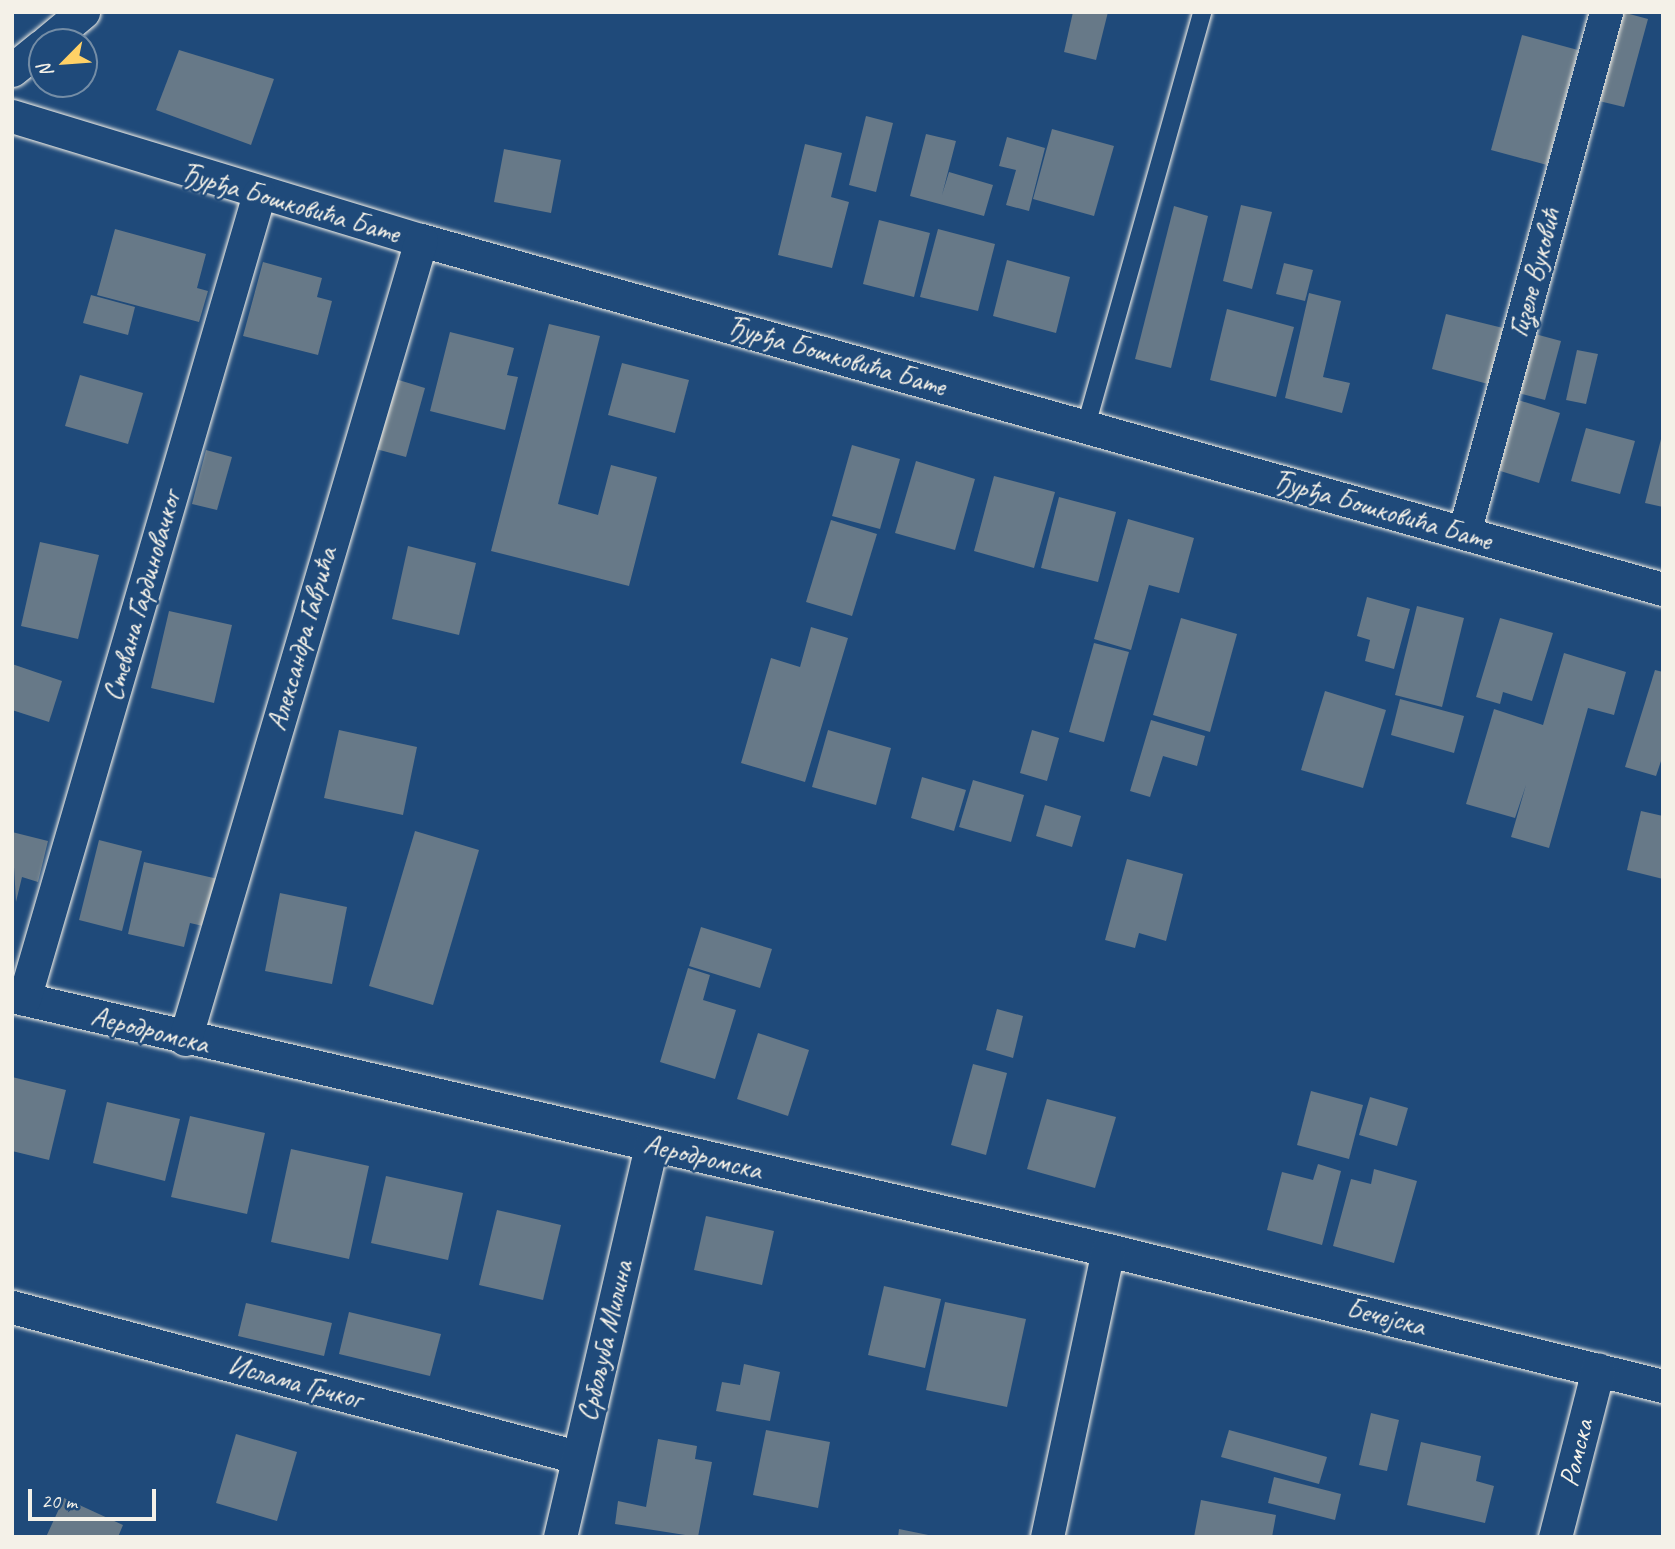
<!DOCTYPE html>
<html>
<head>
<meta charset="utf-8">
<style>
	body { margin:0 }
	#map { position:relative; width:1675px; height:1549px; overflow:hidden; background:#1f4a7a; font-family:Caveat,sans-serif }
	div>[style] { position:absolute }
	.building>* { inset:0; background:#677988 }
	.roads { filter:drop-shadow(0 0 2px #f4f1e8) drop-shadow(0 0 2px #f4f1e8) }
	.service>* { height:18px; margin:-9px; padding:0 9px; transform-origin:9px; border-radius:9px; background:#1f4a7a }
	.minor>* { height:33px; margin:-16.5px; padding:0 16.5px; transform-origin:16.5px; border-radius:16.5px; background:#1f4a7a }
	span { translate:-50% -50%; white-space:nowrap; text-align:center; line-height:1.15; -webkit-text-stroke:5px #1f4a7a; paint-order:stroke }
	.street-label { font-size:28px; color:#f4f1e8 }
	.frame { position:absolute; inset:0; border:14px solid #f4f1e8; pointer-events:none }
	.north { position:absolute; left:28px; top:28px; width:70px; height:70px; box-sizing:border-box; background:#1f4a7a; border:2px solid #748da6; border-radius:50%; rotate:245deg; font-size:19px; font-weight:700; line-height:28px; text-align:center; color:#f4f1e8 }
	.north::after { content:''; display:block; margin:auto; width:24px; height:32px; background:#ffd166; clip-path:polygon(50% 0,100% 100%,50% 72%,0 100%) }
	.scale { position:absolute; left:28px; top:1489px; width:128px; height:32px; box-sizing:border-box; border:4px solid #f4f1e8; border-top:0; padding-left:9px; font-size:21px; line-height:24px; white-space:nowrap; color:#f4f1e8; -webkit-text-stroke:5px #1f4a7a; paint-order:stroke }
</style>
</head>
<body>
<div id="map">
	<div class="building">
		<i style="clip-path:polygon(1073px 12px,1108px 12px,1096px 60px,1064px 52px)"></i>
		<i style="clip-path:polygon(1622px 12px,1648px 19px,1624px 107px,1599px 101px)"></i>
		<i style="clip-path:polygon(1522px 35px,1578px 50px,1547px 165px,1491px 150px)"></i>
		<i style="clip-path:polygon(179px 50px,274px 79px,251px 145px,156px 110px)"></i>
		<i style="clip-path:polygon(866px 116px,893px 123px,876px 192px,849px 185px)"></i>
		<i style="clip-path:polygon(1052px 129px,1114px 146px,1094px 216px,1033px 199px)"></i>
		<i style="clip-path:polygon(926px 134px,956px 141px,942px 195px,949px 172px,993px 185px,984px 216px,910px 196px)"></i>
		<i style="clip-path:polygon(1007px 137px,1045px 148px,1029px 211px,1006px 205px,1016px 170px,999px 166px)"></i>
		<i style="clip-path:polygon(805px 144px,842px 153px,831px 197px,849px 202px,832px 268px,778px 255px)"></i>
		<i style="clip-path:polygon(504px 149px,561px 160px,551px 213px,494px 202px)"></i>
		<i style="clip-path:polygon(1241px 205px,1272px 212px,1252px 289px,1223px 281px)"></i>
		<i style="clip-path:polygon(1174px 206px,1208px 216px,1171px 368px,1135px 359px)"></i>
		<i style="clip-path:polygon(879px 220px,930px 233px,914px 297px,863px 284px)"></i>
		<i style="clip-path:polygon(115px 229px,206px 254px,197px 288px,208px 291px,199px 322px,97px 295px)"></i>
		<i style="clip-path:polygon(938px 229px,995px 244px,978px 311px,920px 297px)"></i>
		<i style="clip-path:polygon(1007px 260px,1070px 277px,1056px 333px,993px 316px)"></i>
		<i style="clip-path:polygon(263px 262px,322px 278px,317px 297px,332px 301px,318px 355px,243px 336px)"></i>
		<i style="clip-path:polygon(1284px 263px,1313px 270px,1305px 301px,1276px 294px)"></i>
		<i style="clip-path:polygon(1309px 293px,1341px 301px,1323px 377px,1350px 383px,1342px 413px,1285px 398px)"></i>
		<i style="clip-path:polygon(91px 295px,135px 307px,128px 335px,83px 323px)"></i>
		<i style="clip-path:polygon(1227px 309px,1294px 327px,1276px 397px,1210px 380px)"></i>
		<i style="clip-path:polygon(1446px 314px,1503px 328px,1488px 384px,1432px 369px)"></i>
		<i style="clip-path:polygon(549px 324px,600px 336px,558px 504px,598px 515px,611px 465px,657px 477px,629px 586px,491px 551px)"></i>
		<i style="clip-path:polygon(450px 332px,514px 348px,507px 375px,518px 377px,505px 430px,430px 411px)"></i>
		<i style="clip-path:polygon(1535px 334px,1561px 341px,1545px 400px,1518px 393px)"></i>
		<i style="clip-path:polygon(1577px 350px,1598px 354px,1586px 404px,1566px 400px)"></i>
		<i style="clip-path:polygon(622px 363px,689px 380px,675px 433px,608px 415px)"></i>
		<i style="clip-path:polygon(80px 375px,143px 393px,128px 444px,65px 426px)"></i>
		<i style="clip-path:polygon(392px 378px,425px 388px,406px 457px,372px 448px)"></i>
		<i style="clip-path:polygon(1515px 399px,1560px 413px,1539px 483px,1494px 469px)"></i>
		<i style="clip-path:polygon(1586px 428px,1635px 441px,1620px 494px,1571px 481px)"></i>
		<i style="clip-path:polygon(1662px 435px,1663px 435px,1663px 507px,1645px 503px)"></i>
		<i style="clip-path:polygon(852px 445px,900px 459px,880px 529px,832px 516px)"></i>
		<i style="clip-path:polygon(206px 450px,232px 457px,217px 510px,192px 504px)"></i>
		<i style="clip-path:polygon(916px 461px,975px 479px,955px 550px,895px 533px)"></i>
		<i style="clip-path:polygon(994px 476px,1055px 492px,1034px 568px,974px 551px)"></i>
		<i style="clip-path:polygon(1059px 497px,1116px 512px,1098px 582px,1041px 568px)"></i>
		<i style="clip-path:polygon(1128px 519px,1194px 538px,1179px 593px,1149px 585px,1131px 650px,1094px 639px)"></i>
		<i style="clip-path:polygon(831px 520px,877px 534px,852px 616px,806px 602px)"></i>
		<i style="clip-path:polygon(40px 542px,99px 555px,78px 639px,21px 626px)"></i>
		<i style="clip-path:polygon(408px 546px,476px 563px,459px 635px,392px 619px)"></i>
		<i style="clip-path:polygon(1367px 597px,1410px 609px,1394px 669px,1365px 661px,1370px 640px,1357px 636px)"></i>
		<i style="clip-path:polygon(1417px 606px,1464px 618px,1442px 707px,1395px 695px)"></i>
		<i style="clip-path:polygon(169px 611px,232px 625px,214px 703px,151px 688px)"></i>
		<i style="clip-path:polygon(1181px 618px,1237px 634px,1210px 732px,1153px 715px)"></i>
		<i style="clip-path:polygon(1500px 618px,1553px 633px,1532px 701px,1503px 692px,1500px 704px,1476px 697px)"></i>
		<i style="clip-path:polygon(811px 627px,848px 638px,805px 782px,741px 763px,771px 658px,800px 667px)"></i>
		<i style="clip-path:polygon(1094px 643px,1129px 652px,1104px 742px,1069px 732px)"></i>
		<i style="clip-path:polygon(1564px 653px,1626px 672px,1614px 715px,1588px 708px,1549px 848px,1511px 837px,1526px 785px,1515px 818px,1466px 804px,1494px 709px,1543px 725px)"></i>
		<i style="clip-path:polygon(12px 664px,62px 681px,49px 722px,12px 710px)"></i>
		<i style="clip-path:polygon(1655px 670px,1663px 672px,1663px 755px,1656px 776px,1625px 767px)"></i>
		<i style="clip-path:polygon(1325px 691px,1386px 710px,1363px 788px,1301px 770px)"></i>
		<i style="clip-path:polygon(1400px 699px,1464px 716px,1454px 753px,1391px 735px)"></i>
		<i style="clip-path:polygon(1151px 720px,1205px 736px,1197px 766px,1163px 756px,1150px 797px,1130px 791px)"></i>
		<i style="clip-path:polygon(339px 730px,417px 747px,403px 815px,324px 798px)"></i>
		<i style="clip-path:polygon(828px 730px,891px 748px,876px 805px,812px 787px)"></i>
		<i style="clip-path:polygon(1032px 730px,1059px 738px,1047px 781px,1020px 773px)"></i>
		<i style="clip-path:polygon(922px 777px,966px 790px,954px 831px,911px 818px)"></i>
		<i style="clip-path:polygon(973px 780px,1024px 795px,1011px 842px,959px 827px)"></i>
		<i style="clip-path:polygon(1045px 805px,1081px 816px,1072px 847px,1036px 836px)"></i>
		<i style="clip-path:polygon(1641px 811px,1663px 816px,1663px 879px,1627px 870px)"></i>
		<i style="clip-path:polygon(415px 831px,479px 850px,433px 1005px,369px 986px)"></i>
		<i style="clip-path:polygon(12px 832px,48px 841px,38px 882px,22px 877px,16px 902px)"></i>
		<i style="clip-path:polygon(99px 840px,142px 851px,122px 931px,79px 920px)"></i>
		<i style="clip-path:polygon(1127px 859px,1183px 874px,1166px 941px,1139px 933px,1135px 948px,1105px 940px)"></i>
		<i style="clip-path:polygon(144px 862px,218px 879px,207px 927px,190px 923px,184px 947px,128px 934px)"></i>
		<i style="clip-path:polygon(280px 893px,347px 907px,332px 984px,265px 971px)"></i>
		<i style="clip-path:polygon(701px 927px,772px 949px,760px 988px,689px 966px)"></i>
		<i style="clip-path:polygon(688px 968px,710px 975px,703px 1000px,736px 1010px,715px 1079px,660px 1062px)"></i>
		<i style="clip-path:polygon(997px 1009px,1023px 1016px,1013px 1058px,986px 1050px)"></i>
		<i style="clip-path:polygon(758px 1033px,809px 1050px,788px 1116px,737px 1099px)"></i>
		<i style="clip-path:polygon(973px 1064px,1007px 1073px,986px 1155px,951px 1145px)"></i>
		<i style="clip-path:polygon(12px 1077px,66px 1090px,49px 1160px,12px 1151px)"></i>
		<i style="clip-path:polygon(1311px 1091px,1363px 1105px,1349px 1159px,1297px 1145px)"></i>
		<i style="clip-path:polygon(1370px 1097px,1408px 1108px,1397px 1146px,1359px 1135px)"></i>
		<i style="clip-path:polygon(1047px 1099px,1116px 1117px,1095px 1188px,1027px 1169px)"></i>
		<i style="clip-path:polygon(107px 1102px,180px 1119px,165px 1181px,93px 1163px)"></i>
		<i style="clip-path:polygon(190px 1116px,265px 1133px,247px 1214px,171px 1197px)"></i>
		<i style="clip-path:polygon(291px 1149px,369px 1166px,349px 1259px,271px 1242px)"></i>
		<i style="clip-path:polygon(1318px 1164px,1341px 1171px,1322px 1245px,1267px 1230px,1282px 1172px,1313px 1180px)"></i>
		<i style="clip-path:polygon(1374px 1169px,1417px 1181px,1394px 1263px,1333px 1246px,1351px 1179px,1371px 1184px)"></i>
		<i style="clip-path:polygon(386px 1176px,463px 1193px,448px 1260px,371px 1243px)"></i>
		<i style="clip-path:polygon(497px 1210px,561px 1225px,543px 1300px,479px 1285px)"></i>
		<i style="clip-path:polygon(706px 1216px,774px 1231px,762px 1285px,694px 1270px)"></i>
		<i style="clip-path:polygon(884px 1286px,941px 1299px,925px 1368px,868px 1355px)"></i>
		<i style="clip-path:polygon(945px 1302px,1026px 1319px,1007px 1407px,926px 1390px)"></i>
		<i style="clip-path:polygon(246px 1303px,332px 1323px,324px 1356px,238px 1336px)"></i>
		<i style="clip-path:polygon(349px 1312px,441px 1334px,430px 1376px,339px 1354px)"></i>
		<i style="clip-path:polygon(744px 1364px,780px 1372px,770px 1421px,716px 1411px,722px 1382px,740px 1385px)"></i>
		<i style="clip-path:polygon(1371px 1413px,1399px 1420px,1387px 1471px,1359px 1465px)"></i>
		<i style="clip-path:polygon(766px 1430px,830px 1442px,818px 1508px,753px 1495px)"></i>
		<i style="clip-path:polygon(1229px 1430px,1327px 1457px,1319px 1484px,1221px 1457px)"></i>
		<i style="clip-path:polygon(236px 1434px,297px 1452px,277px 1521px,216px 1503px)"></i>
		<i style="clip-path:polygon(658px 1439px,697px 1446px,695px 1459px,712px 1462px,698px 1537px,615px 1524px,618px 1501px,646px 1507px)"></i>
		<i style="clip-path:polygon(1421px 1442px,1481px 1456px,1476px 1481px,1494px 1486px,1485px 1523px,1407px 1505px)"></i>
		<i style="clip-path:polygon(1274px 1477px,1341px 1494px,1335px 1520px,1268px 1503px)"></i>
		<i style="clip-path:polygon(64px 1498px,123px 1525px,118px 1537px,46px 1537px)"></i>
		<i style="clip-path:polygon(1201px 1500px,1276px 1515px,1272px 1537px,1194px 1537px)"></i>
		<i style="clip-path:polygon(899px 1529px,933px 1536px,933px 1537px,898px 1537px)"></i>
	</div>
	<div class="roads">
		<div class="service">
			<i style="left:1086px;top:426px;width:430px;rotate:-74.3deg"></i>
		</div>
		<div class="minor">
			<i style="left:47px;top:42px;width:47px;rotate:-39.8deg"></i>
			<i style="left:12px;top:70px;width:38px;rotate:-39deg"></i>
			<i style="left:12px;top:116px;width:427px;rotate:16.9deg"></i>
			<i style="left:421px;top:240px;width:1290px;rotate:15.7deg"></i>
			<i style="left:1464px;top:533px;width:540px;rotate:-74.75deg"></i>
			<i style="left:12px;top:996px;width:1125px;rotate:13.05deg"></i>
			<i style="left:1108px;top:1250px;width:571px;rotate:13.77deg"></i>
			<i style="left:24px;top:999px;width:839px;rotate:-73.73deg"></i>
			<i style="left:185px;top:1039px;width:833px;rotate:-73.54deg"></i>
			<i style="left:12px;top:1307px;width:585px;rotate:14.87deg"></i>
			<i style="left:560px;top:1537px;width:402px;rotate:-76.9deg"></i>
			<i style="left:1047px;top:1537px;width:293px;rotate:-78deg"></i>
			<i style="left:1555px;top:1537px;width:173px;rotate:-75.6deg"></i>
		</div>
	</div>
	<div class="street-label">
		<span style="left:290px;top:203px;rotate:16deg">Ђурђа Бошковића Бате</span>
		<span style="left:1535px;top:273px;rotate:-75deg">Гизеле Вуковић</span>
		<span style="left:836px;top:356px;rotate:16deg">Ђурђа Бошковића Бате</span>
		<span style="left:1382px;top:510px;rotate:16deg">Ђурђа Бошковића Бате</span>
		<span style="left:142px;top:596px;rotate:-74deg">Стевана Гардиновачког</span>
		<span style="left:302px;top:639px;rotate:-74deg">Александра Гаврића</span>
		<span style="left:150px;top:1030px;rotate:14deg">Аеродромска</span>
		<span style="left:703px;top:1157px;rotate:13deg">Аеродромска</span>
		<span style="left:1386px;top:1317px;rotate:14deg">Бечејска</span>
		<span style="left:605px;top:1341px;rotate:-77deg">Србољуба Милина</span>
		<span style="left:295px;top:1382px;rotate:15deg">Ислама Грчког</span>
		<span style="left:1576px;top:1453px;rotate:-76deg">Ромска</span>
	</div>
	<div class="frame"></div>
	<div class="north">N</div>
	<div class="scale">20 m</div>
</div>
</body>
</html>
